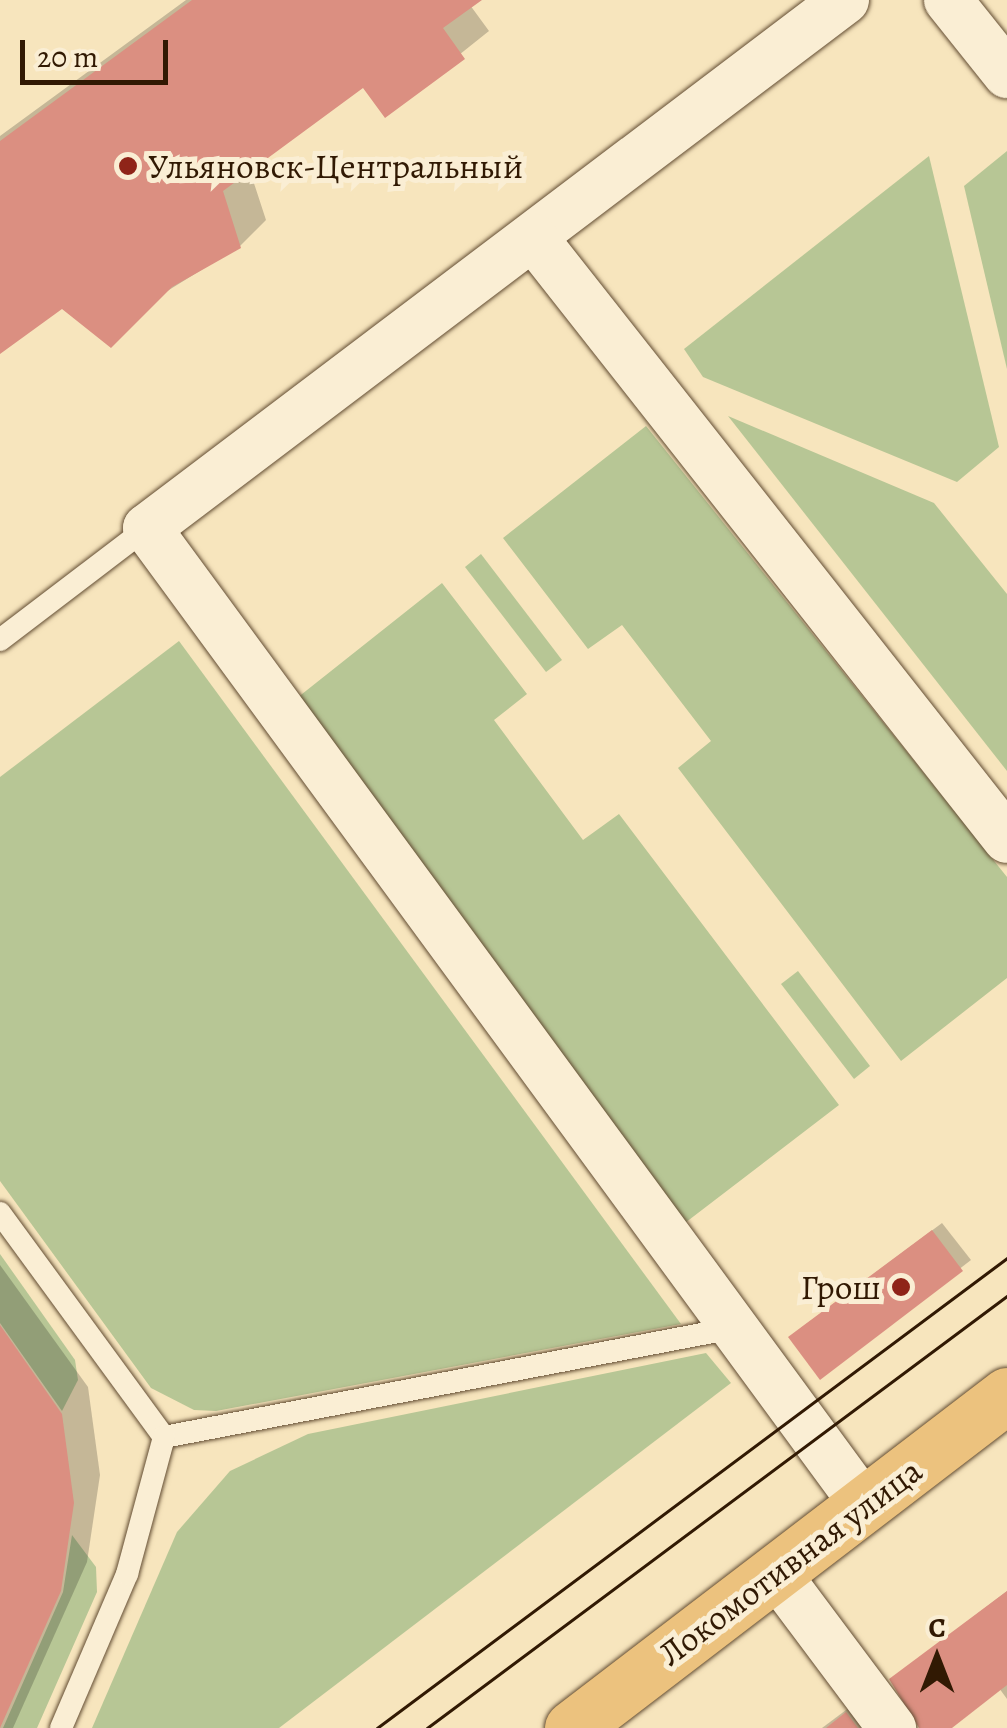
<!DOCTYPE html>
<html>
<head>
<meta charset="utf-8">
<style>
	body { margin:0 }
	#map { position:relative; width:1007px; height:1728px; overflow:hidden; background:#f7e5bd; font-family:Alegreya,serif }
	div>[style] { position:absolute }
	.green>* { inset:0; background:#b7c695 }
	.shadow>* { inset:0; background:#0003 }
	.building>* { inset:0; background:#db8f81 }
	.roads { filter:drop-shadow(0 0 2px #624c32) drop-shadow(0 0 2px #624c32) }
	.service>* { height:22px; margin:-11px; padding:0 11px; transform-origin:11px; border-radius:11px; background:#faeed4 }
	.minor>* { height:48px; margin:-24px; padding:0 24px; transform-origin:24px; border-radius:24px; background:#faeed4 }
	.primary>* { height:55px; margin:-27.5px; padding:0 27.5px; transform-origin:27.5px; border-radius:27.5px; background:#ecc27e }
	.tram>* { height:2.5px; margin:-1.25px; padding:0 1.25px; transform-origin:1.25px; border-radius:1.25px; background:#311903 }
	.dots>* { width:28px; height:28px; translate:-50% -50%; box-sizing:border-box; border:5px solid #faeed4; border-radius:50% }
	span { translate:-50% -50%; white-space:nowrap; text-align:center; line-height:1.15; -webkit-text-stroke:10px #faeed4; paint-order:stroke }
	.poi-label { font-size:35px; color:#311903 }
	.left { translate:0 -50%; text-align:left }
	.right { translate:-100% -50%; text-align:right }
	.street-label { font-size:35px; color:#311903 }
	.north { position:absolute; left:887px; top:1608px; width:100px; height:100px; -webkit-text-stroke:8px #faeed4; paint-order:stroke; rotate:0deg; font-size:28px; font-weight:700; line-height:40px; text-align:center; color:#311903 }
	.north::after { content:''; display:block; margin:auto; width:35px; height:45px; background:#311903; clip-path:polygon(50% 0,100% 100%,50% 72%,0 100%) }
	.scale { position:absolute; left:20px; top:40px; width:148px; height:45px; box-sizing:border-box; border:5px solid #311903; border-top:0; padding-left:12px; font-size:30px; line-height:35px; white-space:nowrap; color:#311903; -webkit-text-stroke:8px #faeed4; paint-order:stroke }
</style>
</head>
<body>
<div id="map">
	<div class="green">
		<i style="clip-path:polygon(1007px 151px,1007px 369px,964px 186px)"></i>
		<i style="clip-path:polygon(929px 156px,999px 447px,957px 482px,703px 377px,684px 349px)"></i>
		<i style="clip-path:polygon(728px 416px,934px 503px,1007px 594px,1007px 771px)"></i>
		<i style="clip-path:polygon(646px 426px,1007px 877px,1007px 978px,901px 1061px,678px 768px,711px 741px,622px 625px,588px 649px,503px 538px)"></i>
		<i style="clip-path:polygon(481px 554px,562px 660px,546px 672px,465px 567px)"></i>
		<i style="clip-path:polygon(442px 583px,527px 694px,494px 720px,583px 840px,619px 814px,839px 1105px,681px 1226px,297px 698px)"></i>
		<i style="clip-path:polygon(179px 641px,681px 1324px,216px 1411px,194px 1410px,151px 1388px,0 1181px,0 777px)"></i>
		<i style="clip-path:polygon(798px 971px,870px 1066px,854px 1079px,781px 984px)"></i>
		<i style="clip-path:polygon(0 1254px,75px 1360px,78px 1380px,62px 1411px,0 1323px)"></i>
		<i style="clip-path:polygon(706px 1353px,731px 1383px,279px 1728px,92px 1728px,177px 1532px,230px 1471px,308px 1434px)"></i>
		<i style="clip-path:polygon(72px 1535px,96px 1567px,97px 1592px,37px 1728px,3px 1728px,63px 1592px)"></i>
	</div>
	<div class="shadow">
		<i style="clip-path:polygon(186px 0,478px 0,470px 5px,489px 31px,385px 114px,363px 85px,249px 168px,266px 220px,240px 246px,156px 298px,63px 305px,0 351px,0 136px)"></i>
		<i style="clip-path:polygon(942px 1223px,971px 1260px,820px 1377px,801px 1328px)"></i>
		<i style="clip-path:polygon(0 1265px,88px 1387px,100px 1475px,87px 1562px,13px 1728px,0 1728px)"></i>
		<i style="clip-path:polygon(1007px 1591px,1007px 1699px,999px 1688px,948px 1728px,923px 1728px,892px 1679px)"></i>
		<i style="clip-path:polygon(862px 1698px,884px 1728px,822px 1728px)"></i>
	</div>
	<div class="building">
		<i style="clip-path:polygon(192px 0,482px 0,443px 28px,465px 59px,385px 118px,363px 88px,223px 191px,241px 248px,172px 287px,111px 348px,62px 309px,0 354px,0 141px)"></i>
		<i style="clip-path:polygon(932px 1230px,963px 1271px,820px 1380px,788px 1337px)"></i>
		<i style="clip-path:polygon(0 1325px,62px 1414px,74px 1503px,61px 1591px,0 1728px)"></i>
		<i style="clip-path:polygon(1007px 1591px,1007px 1685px,952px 1728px,919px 1728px,889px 1679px)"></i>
		<i style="clip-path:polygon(846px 1712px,858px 1728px,826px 1728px)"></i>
	</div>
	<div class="roads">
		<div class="service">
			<i style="left:0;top:640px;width:185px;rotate:-37.3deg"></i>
			<i style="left:0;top:1213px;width:278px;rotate:53.8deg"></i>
			<i style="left:164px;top:1437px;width:579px;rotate:-10.84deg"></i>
			<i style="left:61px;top:1728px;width:168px;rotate:-66.8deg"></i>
			<i style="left:127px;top:1574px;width:142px;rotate:-74.9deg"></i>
		</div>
		<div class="minor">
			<i style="left:845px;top:0;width:875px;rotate:142.89deg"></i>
			<i style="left:147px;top:528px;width:1213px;rotate:53.72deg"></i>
			<i style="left:948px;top:0;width:95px;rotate:51.4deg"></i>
			<i style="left:533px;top:237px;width:766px;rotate:51.78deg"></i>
			<i style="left:776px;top:1573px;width:194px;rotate:53.2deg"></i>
		</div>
		<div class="primary">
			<i style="left:572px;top:1728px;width:548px;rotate:-37.43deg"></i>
		</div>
	</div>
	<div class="tram">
		<i style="left:377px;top:1728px;width:786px;rotate:-36.72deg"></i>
		<i style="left:427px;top:1728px;width:723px;rotate:-36.68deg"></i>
	</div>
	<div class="dots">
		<i style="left:128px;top:166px;background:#8f2418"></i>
		<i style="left:901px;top:1287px;background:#8f2418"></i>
	</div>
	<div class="poi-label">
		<span class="left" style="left:148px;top:166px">Ульяновск-Центральный</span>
		<span class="right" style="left:881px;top:1287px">Грош</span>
	</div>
	<div class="street-label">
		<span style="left:790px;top:1562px;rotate:-37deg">Локомотивная улица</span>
	</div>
	<div class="north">С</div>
	<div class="scale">20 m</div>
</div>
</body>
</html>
